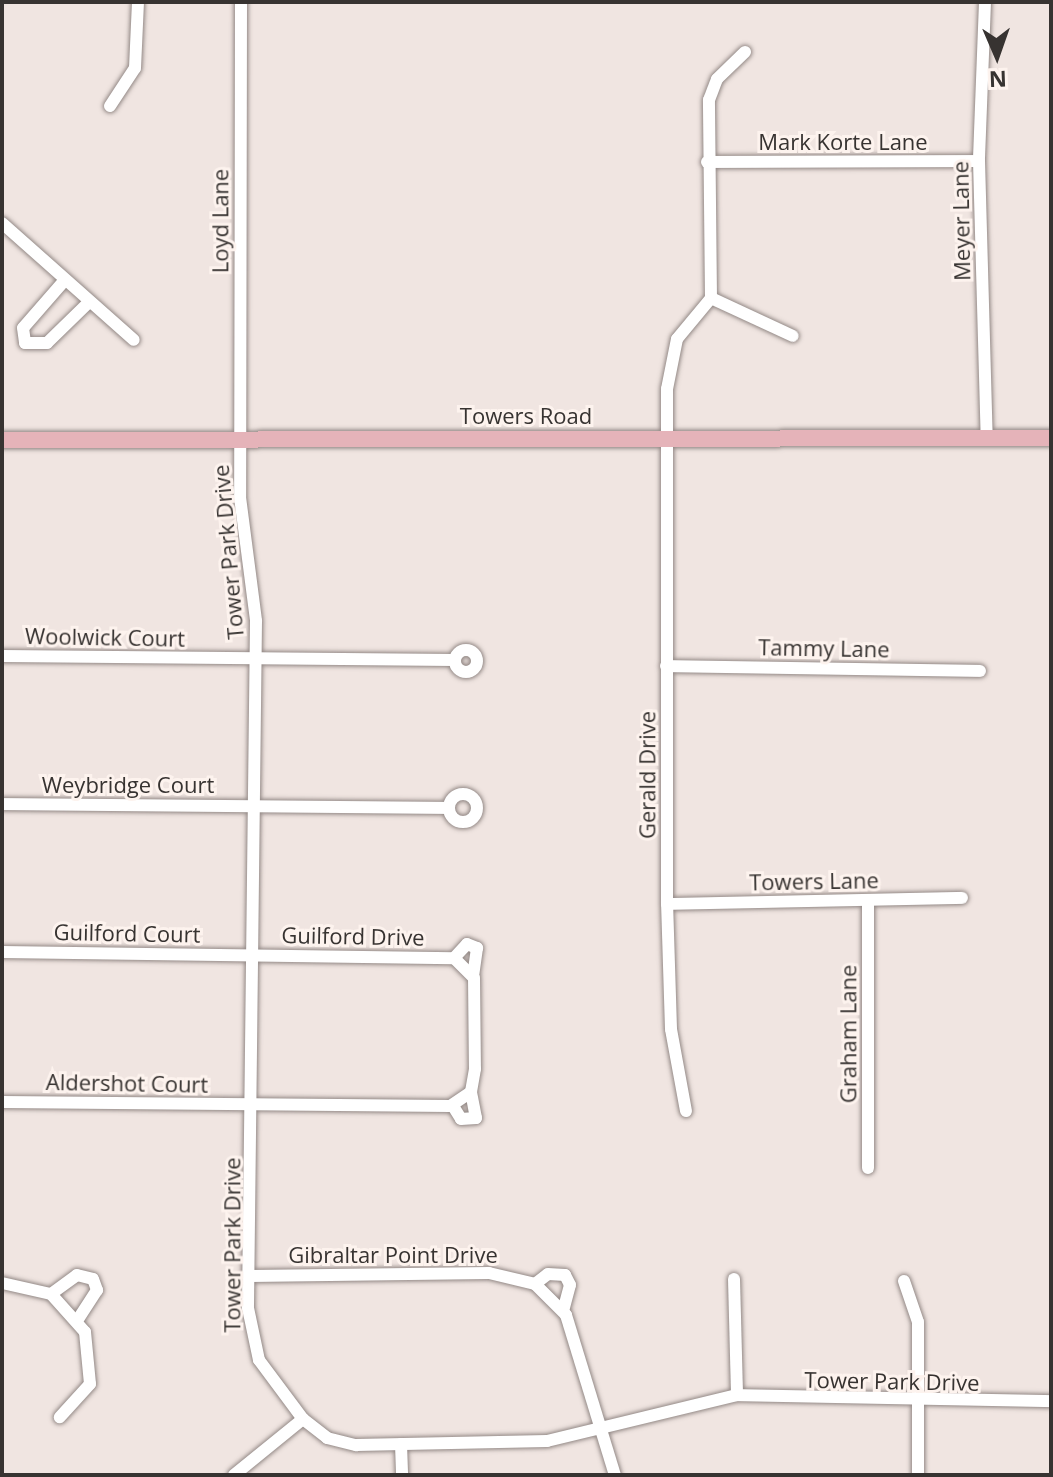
<!DOCTYPE html>
<html>
<head>
<meta charset="utf-8">
<style>
	body { margin:0 }
	#map { position:relative; width:1053px; height:1477px; overflow:hidden; background:#f0e5e1; font-family:"Open Sans",sans-serif }
	div>[style] { position:absolute }
	.roads { filter:drop-shadow(0 0 2px #938986) drop-shadow(0 0 2px #938986) }
	.minor>* { height:12px; margin:-6px; padding:0 6px; transform-origin:6px; border-radius:6px; background:#fff }
	.minor>.ring { margin:-6px; padding:0; box-sizing:content-box; background:none; border:12px solid #fff; border-radius:50% }
	.major>* { height:16px; margin:-8px; padding:0 8px; transform-origin:8px; border-radius:8px; background:#e5b3b9 }
	span { translate:-50% -50%; white-space:nowrap; text-align:center; line-height:1.15; -webkit-text-stroke:6px #fdf3ee; paint-order:stroke }
	.street-label { font-size:22px; color:#373331 }
	.frame { position:absolute; inset:0; border:4px solid #373331; pointer-events:none }
	.north { position:absolute; left:957px; top:16px; width:80px; height:80px; -webkit-text-stroke:6px #fdf3ee; paint-order:stroke; rotate:178deg; font-size:22px; font-weight:700; line-height:32px; text-align:center; color:#373331 }
	.north::after { content:''; display:block; margin:auto; width:28px; height:36px; background:#373331; clip-path:polygon(50% 0,100% 100%,50% 72%,0 100%) }
</style>
</head>
<body>
<div id="map">
	<div class="roads">
		<div class="minor">
			<i style="left:241px;top:2px;width:495px;rotate:90.1deg"></i>
			<i style="left:240px;top:497px;width:125px;rotate:82.6deg"></i>
			<i style="left:256px;top:621px;width:687px;rotate:90.67deg"></i>
			<i style="left:248px;top:1308px;width:53px;rotate:78.1deg"></i>
			<i style="left:259px;top:1360px;width:74px;rotate:53.3deg"></i>
			<i style="left:303px;top:1419px;width:31px;rotate:38deg"></i>
			<i style="left:327px;top:1438px;width:30px;rotate:14deg"></i>
			<i style="left:356px;top:1445px;width:191px;rotate:-1.2deg"></i>
			<i style="left:547px;top:1441px;width:195px;rotate:-13.6deg"></i>
			<i style="left:737px;top:1395px;width:314px;rotate:1.1deg"></i>
			<i style="left:985px;top:2px;width:159px;rotate:92.2deg"></i>
			<i style="left:979px;top:161px;width:278px;rotate:88.4deg"></i>
			<i style="left:110px;top:106px;width:45px;rotate:-56.7deg"></i>
			<i style="left:135px;top:68px;width:66px;rotate:-87.4deg"></i>
			<i style="left:707px;top:162px;width:272px;rotate:-0.2deg"></i>
			<i style="left:2px;top:223px;width:176px;rotate:41.6deg"></i>
			<i style="left:64px;top:281px;width:62px;rotate:131.1deg"></i>
			<i style="left:23px;top:328px;width:15px;rotate:82deg"></i>
			<i style="left:25px;top:343px;width:22px"></i>
			<i style="left:47px;top:343px;width:57px;rotate:-44.3deg"></i>
			<i style="left:711px;top:298px;width:90px;rotate:24.9deg"></i>
			<i class="ring" style="left:455px;top:650px;width:10px;height:10px"></i>
			<i style="left:2px;top:656px;width:453px;rotate:0.5deg"></i>
			<i style="left:666px;top:666px;width:314px;rotate:0.9deg"></i>
			<i class="ring" style="left:449px;top:794px;width:16px;height:16px"></i>
			<i style="left:2px;top:804px;width:447px;rotate:0.5deg"></i>
			<i style="left:667px;top:904px;width:295px;rotate:-1.2deg"></i>
			<i style="left:2px;top:952px;width:452px;rotate:0.8deg"></i>
			<i style="left:454px;top:958px;width:28px;rotate:45deg"></i>
			<i style="left:474px;top:978px;width:91px;rotate:89.4deg"></i>
			<i style="left:475px;top:1069px;width:23px;rotate:100deg"></i>
			<i style="left:471px;top:1092px;width:25px;rotate:146deg"></i>
			<i style="left:450px;top:1106px;width:448px;rotate:-179.5deg"></i>
			<i style="left:454px;top:958px;width:19px;rotate:-47deg"></i>
			<i style="left:467px;top:944px;width:11px;rotate:22deg"></i>
			<i style="left:477px;top:948px;width:28px;rotate:98deg"></i>
			<i style="left:453px;top:1106px;width:15px;rotate:58deg"></i>
			<i style="left:461px;top:1119px;width:15px;rotate:-4deg"></i>
			<i style="left:476px;top:1118px;width:26px;rotate:-101deg"></i>
			<i style="left:686px;top:1111px;width:83px;rotate:-100.4deg"></i>
			<i style="left:671px;top:1029px;width:125px;rotate:-91.8deg"></i>
			<i style="left:667px;top:904px;width:515px;rotate:-90deg"></i>
			<i style="left:667px;top:389px;width:51px;rotate:-78.7deg"></i>
			<i style="left:677px;top:339px;width:53px;rotate:-50.3deg"></i>
			<i style="left:711px;top:298px;width:198px;rotate:-90.6deg"></i>
			<i style="left:709px;top:100px;width:22px;rotate:-69deg"></i>
			<i style="left:717px;top:79px;width:39px;rotate:-44deg"></i>
			<i style="left:868px;top:1168px;width:268px;rotate:-90deg"></i>
			<i style="left:250px;top:1276px;width:239px;rotate:-0.7deg"></i>
			<i style="left:489px;top:1273px;width:47px;rotate:13.4deg"></i>
			<i style="left:535px;top:1284px;width:44px;rotate:45deg"></i>
			<i style="left:566px;top:1315px;width:167px;rotate:73deg"></i>
			<i style="left:734px;top:1279px;width:116px;rotate:88.5deg"></i>
			<i style="left:904px;top:1281px;width:43px;rotate:71.1deg"></i>
			<i style="left:918px;top:1322px;width:153px;rotate:90deg"></i>
			<i style="left:2px;top:1283px;width:50px;rotate:12.7deg"></i>
			<i style="left:51px;top:1294px;width:51px;rotate:48.2deg"></i>
			<i style="left:85px;top:1332px;width:52px;rotate:84.5deg"></i>
			<i style="left:90px;top:1384px;width:45px;rotate:132.3deg"></i>
			<i style="left:535px;top:1284px;width:16px;rotate:-38deg"></i>
			<i style="left:548px;top:1274px;width:17px;rotate:3deg"></i>
			<i style="left:565px;top:1275px;width:11px;rotate:63deg"></i>
			<i style="left:570px;top:1285px;width:27px;rotate:105deg"></i>
			<i style="left:51px;top:1294px;width:32px;rotate:-36deg"></i>
			<i style="left:77px;top:1275px;width:16px;rotate:14deg"></i>
			<i style="left:93px;top:1279px;width:12px;rotate:70deg"></i>
			<i style="left:97px;top:1290px;width:33px;rotate:123deg"></i>
			<i style="left:401px;top:1444px;width:31px;rotate:88deg"></i>
			<i style="left:234px;top:1475px;width:89px;rotate:-39.1deg"></i>
		</div>
		<div class="major">
			<i style="left:2px;top:440px;width:1049px;rotate:-0.11deg"></i>
		</div>
	</div>
	<div class="street-label">
		<span style="left:843px;top:142px">Mark Korte Lane</span>
		<span style="left:220px;top:221px;rotate:-90deg">Loyd Lane</span>
		<span style="left:961px;top:221px;rotate:-91deg">Meyer Lane</span>
		<span style="left:526px;top:416px">Towers Road</span>
		<span style="left:228px;top:552px;rotate:-95deg">Tower Park Drive</span>
		<span style="left:105px;top:637px;rotate:1deg">Woolwick Court</span>
		<span style="left:824px;top:648px;rotate:1deg">Tammy Lane</span>
		<span style="left:647px;top:775px;rotate:-90deg">Gerald Drive</span>
		<span style="left:128px;top:785px">Weybridge Court</span>
		<span style="left:814px;top:881px;rotate:-1deg">Towers Lane</span>
		<span style="left:127px;top:933px;rotate:1deg">Guilford Court</span>
		<span style="left:353px;top:936px;rotate:1deg">Guilford Drive</span>
		<span style="left:848px;top:1034px;rotate:-90deg">Graham Lane</span>
		<span style="left:127px;top:1083px;rotate:1deg">Aldershot Court</span>
		<span style="left:232px;top:1245px;rotate:-90deg">Tower Park Drive</span>
		<span style="left:393px;top:1255px">Gibraltar Point Drive</span>
		<span style="left:892px;top:1381px;rotate:1deg">Tower Park Drive</span>
	</div>
	<div class="frame"></div>
	<div class="north">N</div>
</div>
</body>
</html>
